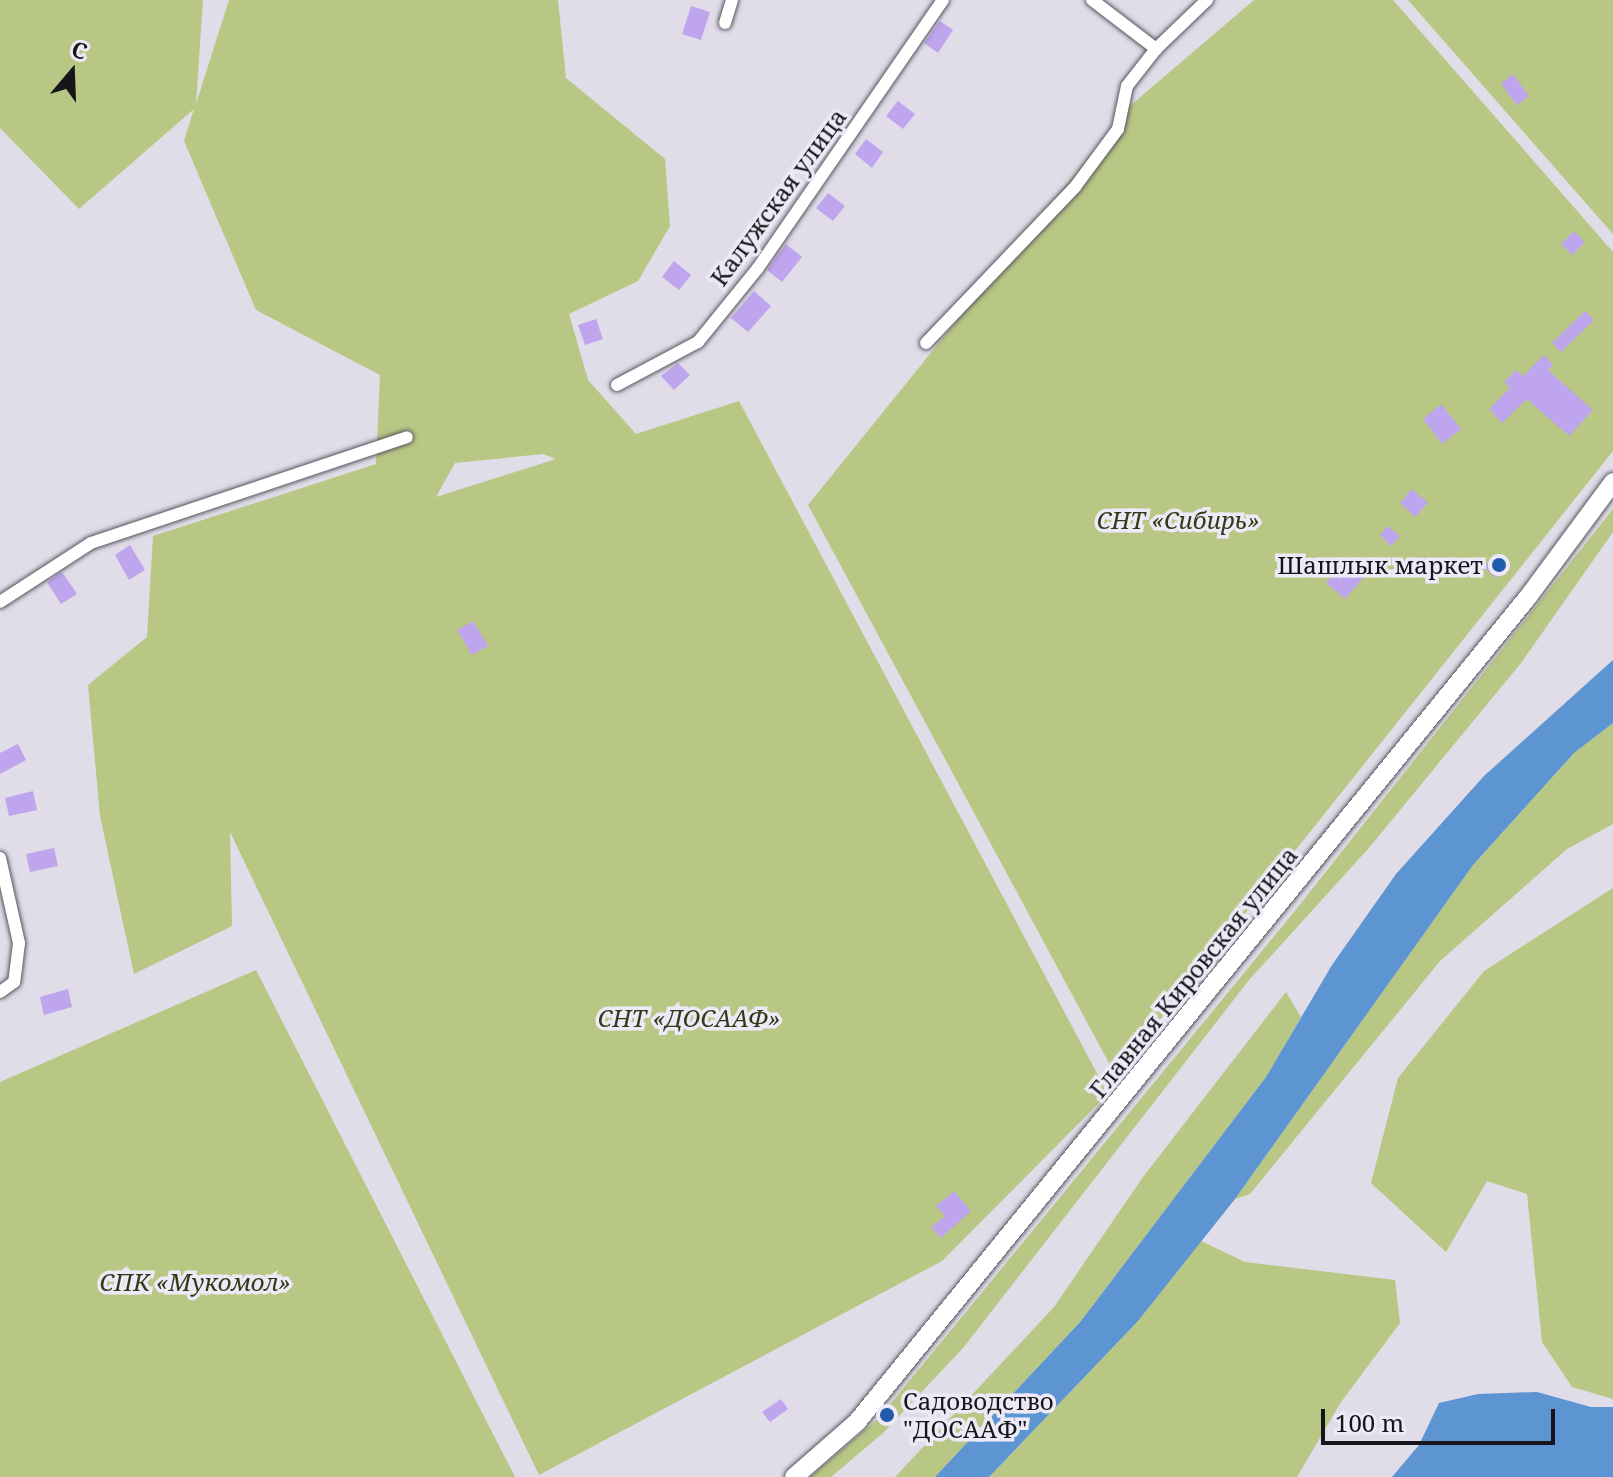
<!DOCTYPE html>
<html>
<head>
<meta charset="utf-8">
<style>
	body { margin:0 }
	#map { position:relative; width:1613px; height:1477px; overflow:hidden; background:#e0dce8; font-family:"Noto Serif",serif }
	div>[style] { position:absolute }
	.green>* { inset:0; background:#b8c784 }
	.water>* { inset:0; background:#5c95d1 }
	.building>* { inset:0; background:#bfa4ee }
	.roads { filter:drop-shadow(0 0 2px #595560) drop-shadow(0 0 2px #595560) }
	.minor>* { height:12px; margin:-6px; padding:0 6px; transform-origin:6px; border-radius:6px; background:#fff }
	.secondary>* { height:18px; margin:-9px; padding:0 9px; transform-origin:9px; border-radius:9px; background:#fff }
	.dots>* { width:22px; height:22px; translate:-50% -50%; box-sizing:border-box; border:4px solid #ede9f6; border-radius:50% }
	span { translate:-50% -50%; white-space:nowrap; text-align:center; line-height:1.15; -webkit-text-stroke:7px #ede9f6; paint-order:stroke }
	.street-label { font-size:24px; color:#161519 }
	.park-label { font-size:24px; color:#333a17; font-style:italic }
	.poi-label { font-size:24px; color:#161519 }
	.right { translate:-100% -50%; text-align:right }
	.left { translate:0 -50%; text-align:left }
	.north { position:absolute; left:32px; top:32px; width:80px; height:80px; -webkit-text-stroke:6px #ede9f6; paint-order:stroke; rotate:19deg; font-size:22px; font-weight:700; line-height:32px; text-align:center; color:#161519 }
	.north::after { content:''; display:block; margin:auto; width:28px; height:36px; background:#161519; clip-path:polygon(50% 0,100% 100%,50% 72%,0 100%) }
	.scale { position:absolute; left:1321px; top:1409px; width:234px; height:36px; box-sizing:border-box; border:4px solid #161519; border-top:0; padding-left:10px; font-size:24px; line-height:28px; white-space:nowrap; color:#161519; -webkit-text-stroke:6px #ede9f6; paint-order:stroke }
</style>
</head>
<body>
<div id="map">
	<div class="green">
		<i style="clip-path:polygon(evenodd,0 0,203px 0,196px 104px,229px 0,558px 0,566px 78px,665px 159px,670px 226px,638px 281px,569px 314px,588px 380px,636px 434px,739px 401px,1108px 1094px,942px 1261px,539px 1475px,230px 832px,232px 926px,134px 974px,100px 816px,88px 685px,147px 637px,153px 536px,376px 464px,380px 375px,256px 310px,184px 141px,194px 109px,79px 209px,0 128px,0 0,543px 454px,556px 459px,436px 497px,455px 463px,543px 454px)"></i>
		<i style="clip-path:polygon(1254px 0,1393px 0,1613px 252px,1613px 451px,1116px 1076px,808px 505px,1131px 105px)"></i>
		<i style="clip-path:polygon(1408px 0,1613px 0,1613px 234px)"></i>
		<i style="clip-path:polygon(1613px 509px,1613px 532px,1521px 663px,1368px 849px,1249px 980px,963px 1348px,883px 1433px,831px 1477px,810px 1477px,879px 1418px,1294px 912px)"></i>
		<i style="clip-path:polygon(1613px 723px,1613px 824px,1567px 849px,1440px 961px,1250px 1194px,1235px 1199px,1473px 865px,1574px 753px)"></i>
		<i style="clip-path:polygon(1613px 888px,1613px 1399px,1572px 1387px,1542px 1342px,1527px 1194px,1487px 1181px,1446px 1252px,1371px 1183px,1398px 1078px,1484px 971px)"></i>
		<i style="clip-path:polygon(256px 970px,515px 1477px,0 1477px,0 1082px)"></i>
		<i style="clip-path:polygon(1286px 992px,1301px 1017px,1266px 1077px,1081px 1321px,935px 1477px,895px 1477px,1054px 1307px,1143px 1177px)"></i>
		<i style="clip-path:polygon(1201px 1241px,1245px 1262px,1395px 1280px,1400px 1323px,1341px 1402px,1297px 1477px,989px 1477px,1138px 1321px)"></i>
	</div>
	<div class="water">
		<i style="clip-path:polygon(1613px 660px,1613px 723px,1574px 753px,1473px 865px,1235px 1199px,1138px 1321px,989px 1477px,935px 1477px,1081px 1321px,1266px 1077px,1332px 965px,1396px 874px,1484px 776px)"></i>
		<i style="clip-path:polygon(1537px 1392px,1591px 1407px,1613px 1407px,1613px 1477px,1392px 1477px,1419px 1445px,1439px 1403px,1478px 1394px)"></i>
	</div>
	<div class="building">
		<i style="clip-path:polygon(691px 6px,710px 12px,701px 40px,682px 34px)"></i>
		<i style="clip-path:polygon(940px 21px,953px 30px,938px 53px,924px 43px)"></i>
		<i style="clip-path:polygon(1513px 74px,1529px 96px,1517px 105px,1501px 84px)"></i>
		<i style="clip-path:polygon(898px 101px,915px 114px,903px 129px,886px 116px)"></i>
		<i style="clip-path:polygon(866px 139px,883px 152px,872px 168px,855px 154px)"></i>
		<i style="clip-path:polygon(828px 193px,845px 206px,833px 221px,816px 208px)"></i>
		<i style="clip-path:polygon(1574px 231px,1585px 242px,1572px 255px,1561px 244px)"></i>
		<i style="clip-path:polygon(786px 244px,802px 257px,782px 282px,767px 270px)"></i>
		<i style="clip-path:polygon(674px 261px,691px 275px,679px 290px,662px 277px)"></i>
		<i style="clip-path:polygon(754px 291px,771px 306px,748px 332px,731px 318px)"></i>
		<i style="clip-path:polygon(1585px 311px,1594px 320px,1561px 352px,1552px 343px)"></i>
		<i style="clip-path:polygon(596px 319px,603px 339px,585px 345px,578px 325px)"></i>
		<i style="clip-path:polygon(1544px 355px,1553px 365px,1548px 370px,1593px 410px,1569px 436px,1527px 399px,1502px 423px,1489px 409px,1510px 388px,1504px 382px,1516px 370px,1523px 376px)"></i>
		<i style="clip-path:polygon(678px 363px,690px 375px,674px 390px,661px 376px)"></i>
		<i style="clip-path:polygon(1441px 404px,1461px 429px,1442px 444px,1423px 419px)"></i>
		<i style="clip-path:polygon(1412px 489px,1428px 503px,1415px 517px,1400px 503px)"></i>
		<i style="clip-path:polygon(1388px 526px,1400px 536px,1391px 546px,1380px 535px)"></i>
		<i style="clip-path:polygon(130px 545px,145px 570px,129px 580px,115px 555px)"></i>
		<i style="clip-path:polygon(1494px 555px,1506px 566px,1496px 578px,1484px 567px)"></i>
		<i style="clip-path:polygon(1345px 561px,1364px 577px,1345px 599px,1326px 583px)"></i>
		<i style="clip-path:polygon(62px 572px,77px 594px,61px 604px,47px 582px)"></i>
		<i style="clip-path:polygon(473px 621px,488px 646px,472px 655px,457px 630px)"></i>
		<i style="clip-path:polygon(18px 744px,26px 760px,0 774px,0 753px)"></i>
		<i style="clip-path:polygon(33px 791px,37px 810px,9px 816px,5px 798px)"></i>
		<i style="clip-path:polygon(54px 848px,58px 866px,30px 872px,26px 854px)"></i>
		<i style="clip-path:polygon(68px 989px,72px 1007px,44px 1015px,40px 997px)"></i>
		<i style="clip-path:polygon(954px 1191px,971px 1211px,941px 1238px,931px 1227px,945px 1216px,936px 1206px)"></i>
		<i style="clip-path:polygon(781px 1399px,788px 1409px,770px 1422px,762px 1412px)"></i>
	</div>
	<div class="roads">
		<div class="minor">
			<i style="left:1092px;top:0;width:81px;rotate:37.4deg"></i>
			<i style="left:725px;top:23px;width:24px;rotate:-73deg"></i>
			<i style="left:926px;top:343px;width:216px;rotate:-46.3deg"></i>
			<i style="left:1075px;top:187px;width:72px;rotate:-53.4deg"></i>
			<i style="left:1118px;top:129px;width:44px;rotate:-78.2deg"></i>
			<i style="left:1127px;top:86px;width:47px;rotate:-51.9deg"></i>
			<i style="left:1156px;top:49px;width:71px;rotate:-43.9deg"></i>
			<i style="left:617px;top:385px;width:92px;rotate:-28deg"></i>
			<i style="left:698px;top:342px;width:95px;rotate:-51deg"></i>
			<i style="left:758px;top:268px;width:326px;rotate:-55.4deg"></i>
			<i style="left:0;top:602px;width:108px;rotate:-33deg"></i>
			<i style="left:91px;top:543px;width:333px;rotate:-18.5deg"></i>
			<i style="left:0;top:858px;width:87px;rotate:77.4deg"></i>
			<i style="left:19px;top:943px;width:39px;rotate:97deg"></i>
			<i style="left:14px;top:982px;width:17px;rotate:144deg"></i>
		</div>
		<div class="secondary">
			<i style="left:794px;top:1477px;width:84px;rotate:-41.1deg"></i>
			<i style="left:857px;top:1422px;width:1063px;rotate:-50.88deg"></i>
			<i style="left:1528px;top:597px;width:143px;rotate:-53.5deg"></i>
		</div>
	</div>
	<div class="dots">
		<i style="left:1499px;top:565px;background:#205bac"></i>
		<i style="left:887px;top:1415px;background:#205bac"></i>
	</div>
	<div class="street-label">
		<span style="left:778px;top:197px;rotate:-54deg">Калужская улица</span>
		<span style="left:1193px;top:972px;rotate:-51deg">Главная Кировская улица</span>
	</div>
	<div class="park-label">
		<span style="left:1178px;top:520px">СНТ «Сибирь»</span>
		<span style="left:689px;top:1018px">СНТ «ДОСААФ»</span>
		<span style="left:195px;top:1282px">СПК «Мукомол»</span>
	</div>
	<div class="poi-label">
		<span class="right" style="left:1483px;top:565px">Шашлык маркет</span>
		<span class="left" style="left:903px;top:1415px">Садоводство<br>"ДОСААФ"</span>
	</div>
	<div class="north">С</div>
	<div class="scale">100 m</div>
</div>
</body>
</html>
